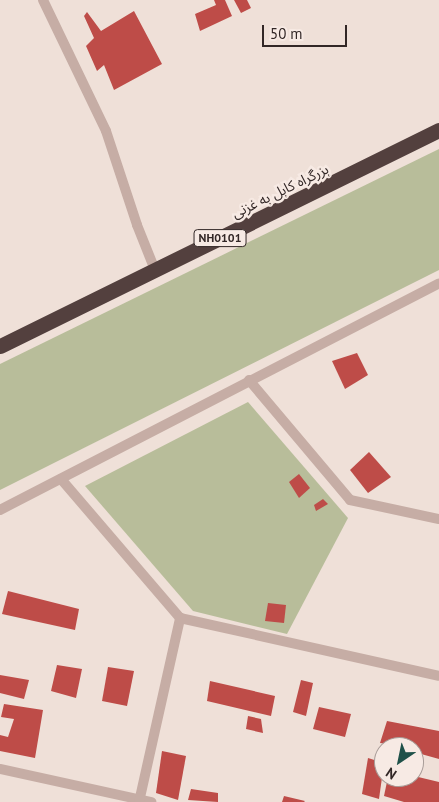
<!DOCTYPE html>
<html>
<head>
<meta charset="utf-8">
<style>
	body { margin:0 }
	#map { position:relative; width:439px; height:802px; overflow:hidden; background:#efe0d8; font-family:"PT Sans","Noto Sans Arabic",sans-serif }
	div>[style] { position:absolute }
	.green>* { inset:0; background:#b8bd9a }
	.building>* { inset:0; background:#be4c48 }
	.street>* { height:10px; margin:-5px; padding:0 5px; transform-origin:5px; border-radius:5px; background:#c6ada5 }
	.highway>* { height:15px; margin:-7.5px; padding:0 7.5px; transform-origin:7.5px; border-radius:7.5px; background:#53403e }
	span { translate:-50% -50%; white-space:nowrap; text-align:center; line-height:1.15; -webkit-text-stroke:5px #f7eae4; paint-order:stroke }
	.shield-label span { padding:1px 4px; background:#f7eae4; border:1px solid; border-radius:4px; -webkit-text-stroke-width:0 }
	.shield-label { font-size:12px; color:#322726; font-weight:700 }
	.street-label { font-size:14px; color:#322726 }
	.north { position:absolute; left:374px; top:737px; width:50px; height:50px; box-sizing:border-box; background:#f7eae4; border:1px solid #a89c98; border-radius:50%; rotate:214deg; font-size:14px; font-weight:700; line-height:20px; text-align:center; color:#322726 }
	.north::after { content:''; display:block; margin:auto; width:18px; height:22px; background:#1f5149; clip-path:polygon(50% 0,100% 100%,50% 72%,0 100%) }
	.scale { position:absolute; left:262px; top:25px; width:85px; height:22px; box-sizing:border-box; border:2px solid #322726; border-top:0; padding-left:6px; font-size:15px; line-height:18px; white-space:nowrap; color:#322726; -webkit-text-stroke:4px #f7eae4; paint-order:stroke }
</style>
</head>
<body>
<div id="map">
	<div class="green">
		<i style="clip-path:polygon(439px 149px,439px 270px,0 490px,0 364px)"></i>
		<i style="clip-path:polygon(248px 402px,348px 518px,287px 634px,193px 611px,85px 486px)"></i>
	</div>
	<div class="building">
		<i style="clip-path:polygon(214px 0,225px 0,232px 16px,200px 31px,195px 14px,216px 5px)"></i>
		<i style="clip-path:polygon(234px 0,247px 0,251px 8px,241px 13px)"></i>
		<i style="clip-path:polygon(134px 11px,162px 64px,114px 90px,104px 65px,97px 71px,86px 46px,94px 38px,84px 16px,87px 12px,101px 31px)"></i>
		<i style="clip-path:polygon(357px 353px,368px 375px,345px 389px,332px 361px)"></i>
		<i style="clip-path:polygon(369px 452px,391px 477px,368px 493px,350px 470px)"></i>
		<i style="clip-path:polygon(299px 474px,310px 488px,299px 498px,289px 482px)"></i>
		<i style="clip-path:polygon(323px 499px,328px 504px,316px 511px,314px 505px)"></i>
		<i style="clip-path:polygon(8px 591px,79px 609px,75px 630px,2px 614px)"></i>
		<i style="clip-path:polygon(268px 603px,286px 605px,284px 623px,265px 621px)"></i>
		<i style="clip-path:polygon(57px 665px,82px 669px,76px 698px,51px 691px)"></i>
		<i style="clip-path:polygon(108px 667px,134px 671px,127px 706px,102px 701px)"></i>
		<i style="clip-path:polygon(0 675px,29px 680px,24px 699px,0 693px)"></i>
		<i style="clip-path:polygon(301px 680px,313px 683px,306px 716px,293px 712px)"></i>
		<i style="clip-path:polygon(210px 681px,275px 696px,271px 716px,207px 701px)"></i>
		<i style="clip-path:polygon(4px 704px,43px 710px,35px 758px,0 751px,0 735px,8px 737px,14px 719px,1px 717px)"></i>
		<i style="clip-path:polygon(319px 707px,351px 714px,345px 737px,313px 729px)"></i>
		<i style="clip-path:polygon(248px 716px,261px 719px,263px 733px,246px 729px)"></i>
		<i style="clip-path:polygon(387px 721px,439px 731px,439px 759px,414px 752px,414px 747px,380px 743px)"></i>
		<i style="clip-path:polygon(162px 751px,186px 756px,178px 800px,156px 793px)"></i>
		<i style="clip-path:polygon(368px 758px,384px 763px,379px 799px,362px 794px)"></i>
		<i style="clip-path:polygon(414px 776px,439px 782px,439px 802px,404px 802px,384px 796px,388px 777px)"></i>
		<i style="clip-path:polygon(191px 789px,218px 793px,218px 802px,188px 800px)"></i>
		<i style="clip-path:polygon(284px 796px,305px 801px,304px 802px,282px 802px)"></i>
	</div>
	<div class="street">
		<i style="left:43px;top:0;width:145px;rotate:64.3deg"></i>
		<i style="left:106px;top:131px;width:99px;rotate:71.7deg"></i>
		<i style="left:137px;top:225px;width:48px;rotate:68.2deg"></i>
		<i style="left:249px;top:380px;width:157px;rotate:49.9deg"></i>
		<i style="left:350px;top:500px;width:91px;rotate:12.1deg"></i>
		<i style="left:61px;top:479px;width:183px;rotate:49.4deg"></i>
		<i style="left:180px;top:618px;width:265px;rotate:12.6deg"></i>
		<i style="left:0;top:510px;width:494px;rotate:-27.3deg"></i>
		<i style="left:0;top:769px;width:155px;rotate:12.3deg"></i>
		<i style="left:139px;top:802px;width:189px;rotate:-77.4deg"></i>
	</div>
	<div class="highway">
		<i style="left:0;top:346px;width:489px;rotate:-26.2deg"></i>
	</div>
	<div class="shield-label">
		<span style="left:220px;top:238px">NH0101</span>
	</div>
	<div class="street-label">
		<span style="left:280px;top:191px;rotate:-26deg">بزرگراه کابل به غزنی</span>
	</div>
	<div class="north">N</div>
	<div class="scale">50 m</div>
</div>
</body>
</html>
